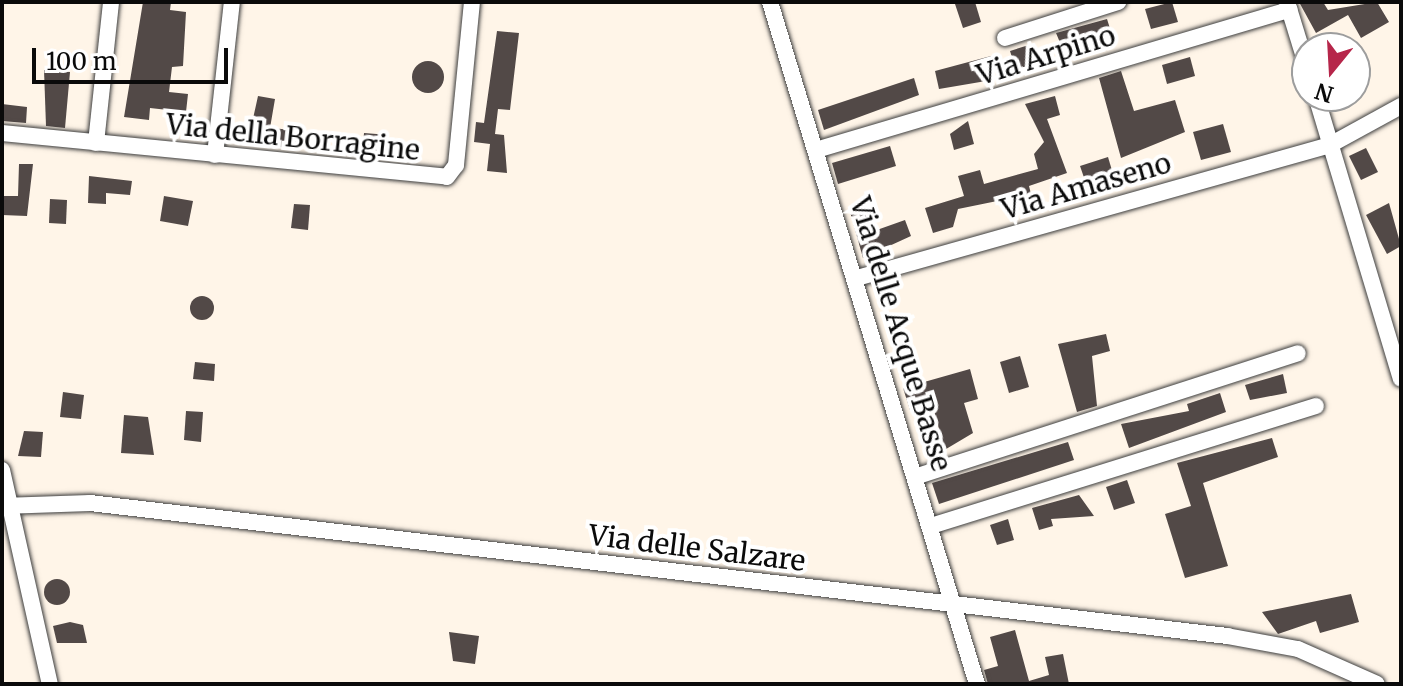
<!DOCTYPE html>
<html>
<head>
<meta charset="utf-8">
<style>
	body { margin:0 }
	#map { position:relative; width:1403px; height:686px; overflow:hidden; background:#fff5e8; font-family:Merriweather,serif }
	div>[style] { position:absolute }
	.building>* { inset:0; background:#524947 }
	.round { border-radius:50% }
	.roads { filter:drop-shadow(0 0 2px #3d3d3d) drop-shadow(0 0 2px #3d3d3d) }
	.minor>* { height:16px; margin:-8px; padding:0 8px; transform-origin:8px; border-radius:8px; background:#fff }
	span { translate:-50% -50%; white-space:nowrap; text-align:center; line-height:1.15; -webkit-text-stroke:8px #fff; paint-order:stroke }
	.street-label { font-size:28px; color:#0a0a0a }
	.frame { position:absolute; inset:0; border:4px solid #0a0a0a; pointer-events:none }
	.north { position:absolute; left:1291px; top:32px; width:80px; height:80px; box-sizing:border-box; background:#fff; border:2px solid #9d9d9d; border-radius:50%; rotate:198deg; font-size:22px; font-weight:700; line-height:32px; text-align:center; color:#0a0a0a }
	.north::after { content:''; display:block; margin:auto; width:28px; height:36px; background:#b6264a; clip-path:polygon(50% 0,100% 100%,50% 72%,0 100%) }
	.scale { position:absolute; left:32px; top:48px; width:196px; height:36px; box-sizing:border-box; border:4px solid #0a0a0a; border-top:0; padding-left:10px; font-size:24px; line-height:28px; white-space:nowrap; color:#0a0a0a; -webkit-text-stroke:6px #fff; paint-order:stroke }
</style>
</head>
<body>
<div id="map">
	<div class="building">
		<i style="clip-path:polygon(143px 2px,171px 2px,170px 10px,186px 12px,183px 66px,172px 67px,169px 92px,188px 94px,186px 112px,150px 108px,149px 120px,124px 117px)"></i>
		<i style="clip-path:polygon(963px 2px,975px 2px,981px 22px,963px 28px,955px 4px)"></i>
		<i style="clip-path:polygon(1172px 2px,1178px 22px,1151px 29px,1145px 9px)"></i>
		<i style="clip-path:polygon(1299px 2px,1323px 2px,1328px 10px,1377px 2px,1389px 22px,1361px 38px,1348px 15px,1316px 33px)"></i>
		<i style="clip-path:polygon(1107px 19px,1113px 38px,1090px 45px,1087px 35px,1061px 45px,1056px 33px)"></i>
		<i style="clip-path:polygon(497px 31px,519px 33px,510px 110px,498px 109px,495px 134px,504px 135px,507px 173px,487px 171px,490px 144px,474px 142px,476px 122px,484px 123px)"></i>
		<i style="clip-path:polygon(1032px 44px,1038px 63px,1016px 70px,1010px 51px)"></i>
		<i style="clip-path:polygon(991px 56px,992px 80px,939px 89px,935px 71px)"></i>
		<i style="clip-path:polygon(1190px 57px,1195px 76px,1167px 84px,1162px 65px)"></i>
		<i class="round" style="left:412px;top:61px;width:32px;height:32px"></i>
		<i style="clip-path:polygon(44px 70px,70px 72px,65px 128px,46px 126px)"></i>
		<i style="clip-path:polygon(1121px 71px,1134px 111px,1175px 100px,1185px 132px,1121px 158px,1099px 78px)"></i>
		<i style="clip-path:polygon(914px 78px,919px 95px,824px 130px,818px 110px)"></i>
		<i style="clip-path:polygon(258px 96px,275px 99px,270px 128px,306px 131px,305px 148px,247px 146px)"></i>
		<i style="clip-path:polygon(1055px 96px,1060px 115px,1047px 119px,1067px 173px,1029px 186px,1031px 194px,958px 209px,953px 227px,933px 233px,925px 208px,964px 196px,958px 176px,980px 170px,984px 184px,1038px 169px,1034px 154px,1044px 142px,1025px 104px)"></i>
		<i style="clip-path:polygon(2px 104px,27px 107px,26px 123px,2px 121px)"></i>
		<i style="clip-path:polygon(968px 121px,974px 144px,954px 150px,950px 134px)"></i>
		<i style="clip-path:polygon(1223px 124px,1231px 152px,1201px 160px,1193px 132px)"></i>
		<i style="clip-path:polygon(364px 133px,389px 135px,387px 160px,362px 158px)"></i>
		<i style="clip-path:polygon(890px 146px,896px 166px,838px 184px,832px 163px)"></i>
		<i style="clip-path:polygon(1366px 148px,1378px 172px,1361px 180px,1349px 156px)"></i>
		<i style="clip-path:polygon(1108px 157px,1116px 184px,1089px 192px,1080px 166px)"></i>
		<i style="clip-path:polygon(19px 164px,33px 164px,27px 216px,2px 215px,3px 196px,18px 196px)"></i>
		<i style="clip-path:polygon(89px 176px,132px 181px,130px 195px,106px 193px,106px 204px,88px 203px)"></i>
		<i style="clip-path:polygon(164px 196px,193px 201px,188px 226px,160px 221px)"></i>
		<i style="clip-path:polygon(50px 199px,67px 200px,66px 224px,49px 223px)"></i>
		<i style="clip-path:polygon(1389px 203px,1401px 246px,1387px 254px,1366px 215px)"></i>
		<i style="clip-path:polygon(294px 204px,310px 205px,308px 230px,291px 228px)"></i>
		<i style="clip-path:polygon(867px 207px,874px 231px,905px 220px,911px 236px,863px 258px,850px 212px)"></i>
		<i class="round" style="left:190px;top:296px;width:24px;height:24px"></i>
		<i style="clip-path:polygon(1106px 334px,1110px 351px,1092px 356px,1097px 406px,1077px 412px,1058px 344px)"></i>
		<i style="clip-path:polygon(1020px 356px,1029px 387px,1009px 393px,1000px 362px)"></i>
		<i style="clip-path:polygon(195px 362px,215px 364px,214px 381px,193px 379px)"></i>
		<i style="clip-path:polygon(970px 369px,978px 399px,964px 403px,973px 433px,936px 455px,932px 439px,941px 436px,932px 404px,910px 410px,903px 388px)"></i>
		<i style="clip-path:polygon(1283px 374px,1287px 393px,1250px 400px,1245px 385px)"></i>
		<i style="clip-path:polygon(63px 392px,84px 395px,81px 419px,60px 417px)"></i>
		<i style="clip-path:polygon(1220px 393px,1226px 412px,1129px 448px,1121px 424px,1189px 411px,1187px 404px)"></i>
		<i style="clip-path:polygon(186px 411px,203px 412px,201px 442px,184px 440px)"></i>
		<i style="clip-path:polygon(124px 415px,148px 417px,154px 455px,121px 453px)"></i>
		<i style="clip-path:polygon(24px 431px,43px 432px,41px 457px,18px 456px)"></i>
		<i style="clip-path:polygon(1272px 438px,1278px 457px,1203px 483px,1228px 566px,1185px 578px,1165px 514px,1191px 506px,1177px 463px)"></i>
		<i style="clip-path:polygon(1068px 442px,1074px 460px,939px 504px,932px 483px)"></i>
		<i style="clip-path:polygon(1127px 480px,1135px 503px,1114px 510px,1106px 487px)"></i>
		<i style="clip-path:polygon(1079px 495px,1094px 516px,1051px 519px,1053px 526px,1039px 530px,1032px 508px)"></i>
		<i style="clip-path:polygon(1008px 519px,1014px 540px,997px 545px,990px 525px)"></i>
		<i class="round" style="left:44px;top:579px;width:26px;height:26px"></i>
		<i style="clip-path:polygon(1351px 594px,1359px 622px,1320px 633px,1316px 621px,1278px 634px,1262px 612px)"></i>
		<i style="clip-path:polygon(70px 622px,83px 625px,87px 643px,57px 643px,53px 626px)"></i>
		<i style="clip-path:polygon(1015px 630px,1029px 681px,1049px 675px,1045px 657px,1063px 654px,1069px 684px,988px 684px,984px 670px,998px 666px,990px 637px)"></i>
		<i style="clip-path:polygon(449px 632px,479px 636px,475px 664px,453px 661px)"></i>
	</div>
	<div class="roads">
		<div class="minor">
			<i style="left:770px;top:2px;width:713px;rotate:73.12deg"></i>
			<i style="left:1287px;top:2px;width:68px;rotate:72.9deg"></i>
			<i style="left:1005px;top:38px;width:119px;rotate:-17.7deg"></i>
			<i style="left:1316px;top:96px;width:295px;rotate:73.3deg"></i>
			<i style="left:2px;top:133px;width:447px;rotate:5.6deg"></i>
			<i style="left:447px;top:177px;width:15px;rotate:-53deg"></i>
			<i style="left:456px;top:165px;width:164px;rotate:-84.4deg"></i>
			<i style="left:96px;top:143px;width:142px;rotate:-83.9deg"></i>
			<i style="left:816px;top:150px;width:494px;rotate:-16.5deg"></i>
			<i style="left:215px;top:155px;width:154px;rotate:-83.7deg"></i>
			<i style="left:857px;top:278px;width:491px;rotate:-15.7deg"></i>
			<i style="left:1330px;top:145px;width:81px;rotate:-28.8deg"></i>
			<i style="left:2px;top:470px;width:219px;rotate:77.4deg"></i>
			<i style="left:918px;top:476px;width:399px;rotate:-17.9deg"></i>
			<i style="left:2px;top:506px;width:88px;rotate:-2deg"></i>
			<i style="left:90px;top:503px;width:1145px;rotate:6.67deg"></i>
			<i style="left:1227px;top:636px;width:72px;rotate:10.4deg"></i>
			<i style="left:1298px;top:649px;width:86px;rotate:23.9deg"></i>
			<i style="left:934px;top:525px;width:400px;rotate:-17.3deg"></i>
		</div>
	</div>
	<div class="street-label">
		<span style="left:1046px;top:55px;rotate:-17deg">Via Arpino</span>
		<span style="left:293px;top:137px;rotate:6deg">Via della Borragine</span>
		<span style="left:1086px;top:186px;rotate:-16deg">Via Amaseno</span>
		<span style="left:901px;top:334px;rotate:73deg">Via delle Acque Basse</span>
		<span style="left:697px;top:548px;rotate:7deg">Via delle Salzare</span>
	</div>
	<div class="frame"></div>
	<div class="north">N</div>
	<div class="scale">100 m</div>
</div>
</body>
</html>
